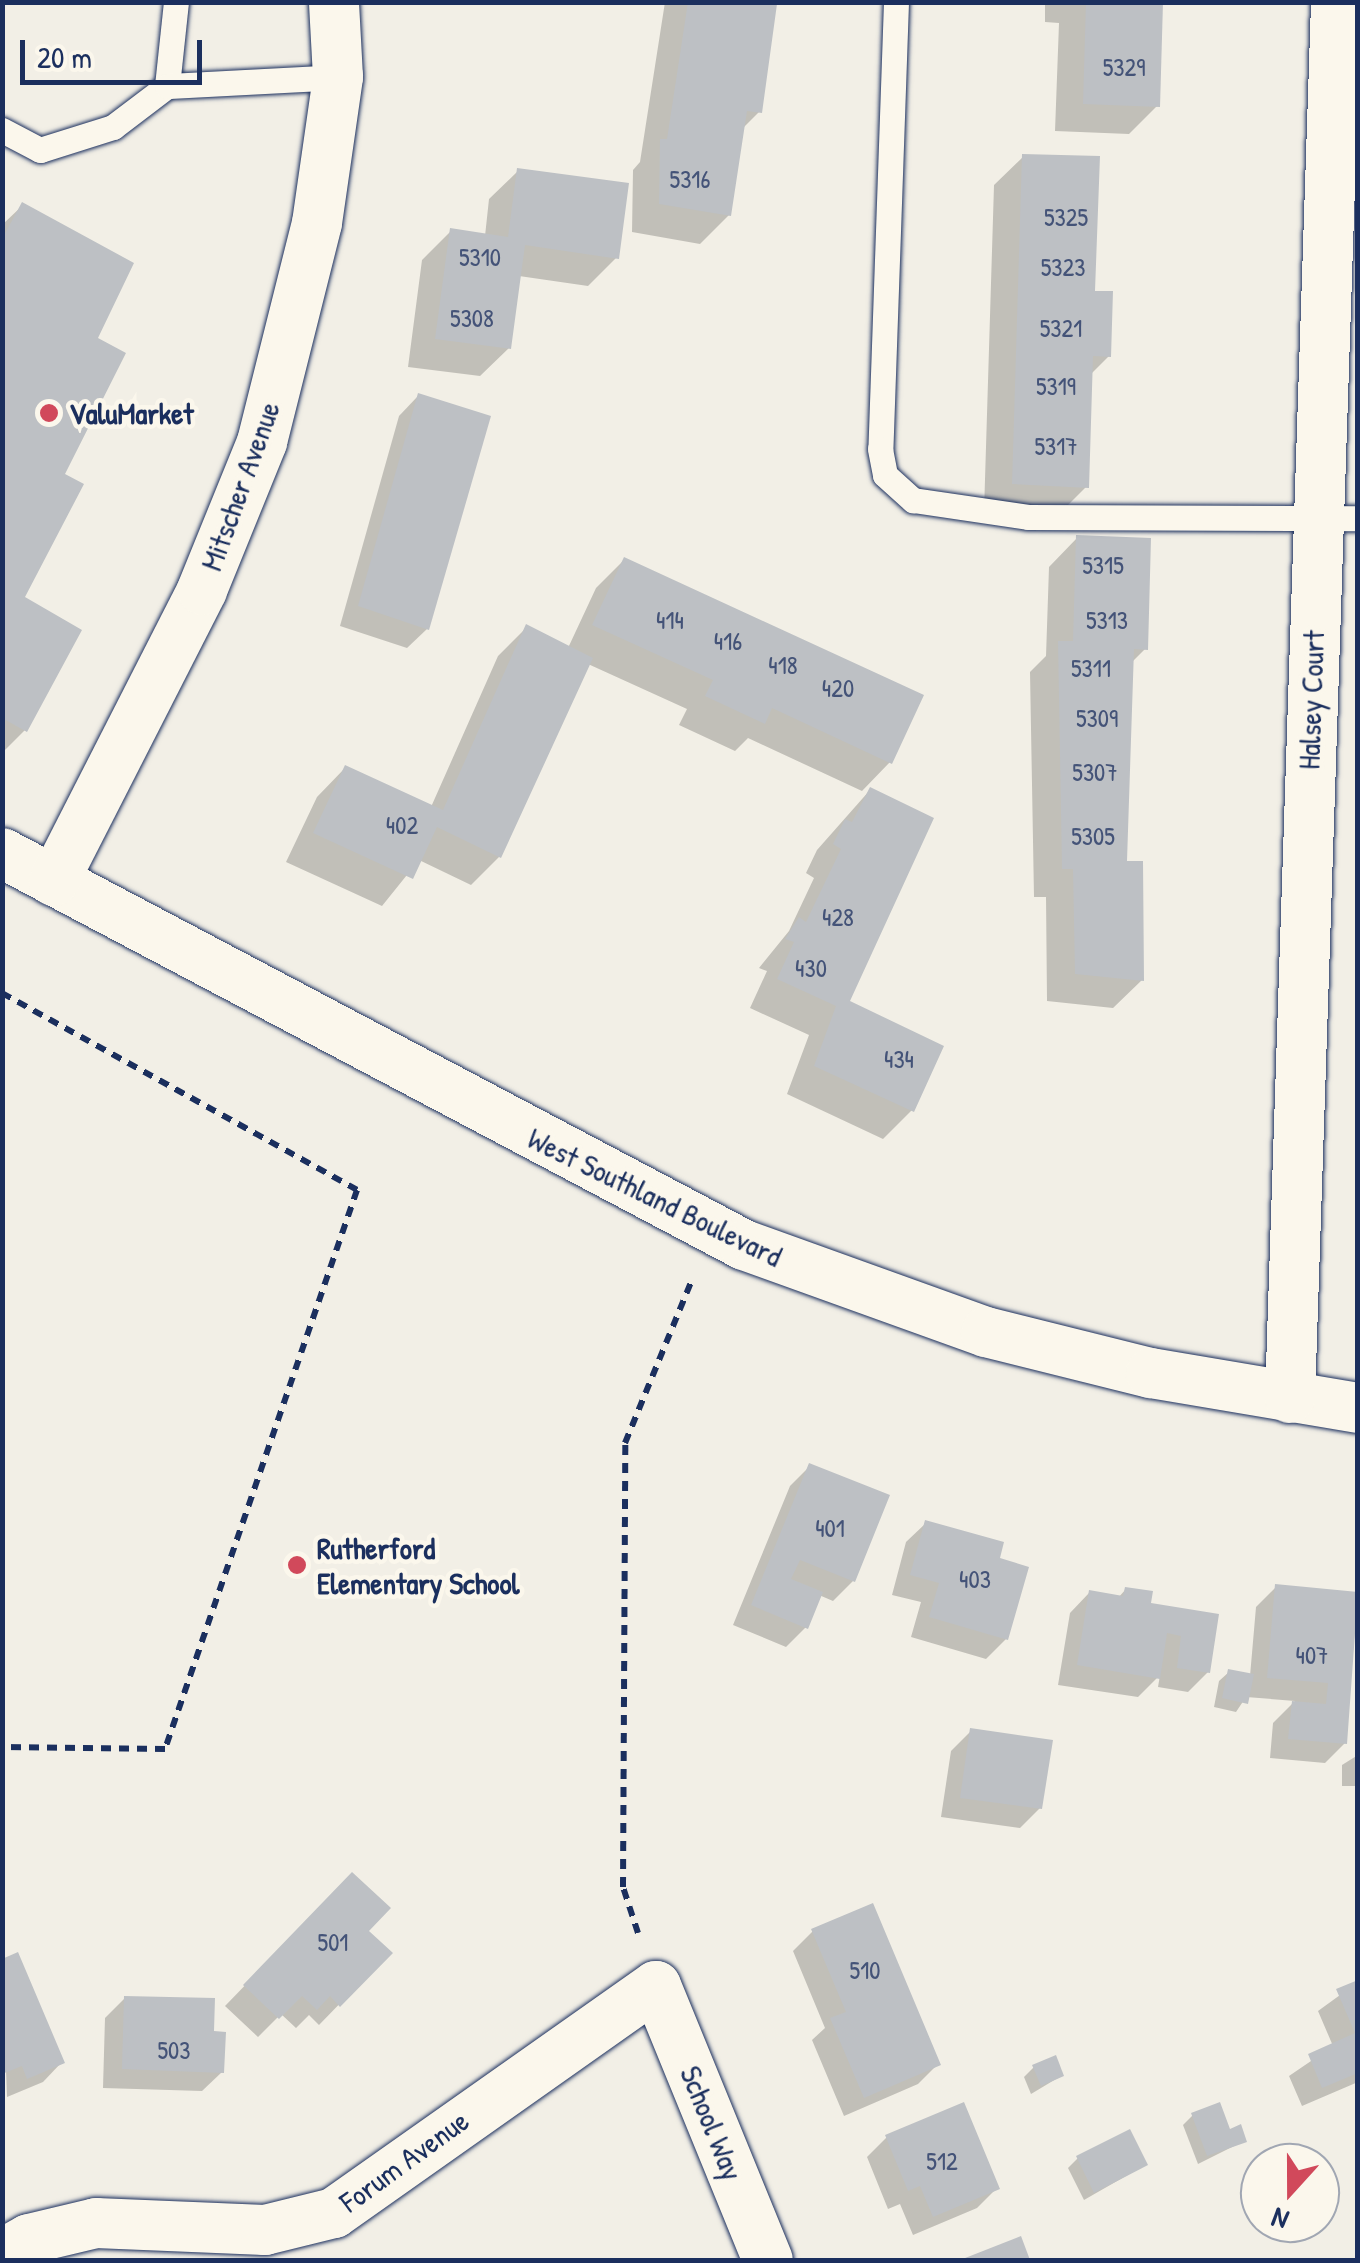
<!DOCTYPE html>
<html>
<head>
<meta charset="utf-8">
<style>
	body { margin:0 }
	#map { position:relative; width:1360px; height:2263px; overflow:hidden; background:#f2efe6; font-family:"Patrick Hand",sans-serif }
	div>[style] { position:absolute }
	.shadow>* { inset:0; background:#0003 }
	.building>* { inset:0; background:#bdc0c4 }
	.path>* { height:6px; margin-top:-3px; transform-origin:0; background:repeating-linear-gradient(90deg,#1b2f5e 0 10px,transparent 0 18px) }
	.roads { filter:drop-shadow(0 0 2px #1b2f5e) drop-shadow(0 0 2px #1b2f5e) }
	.service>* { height:25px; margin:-12.5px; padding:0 12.5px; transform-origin:12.5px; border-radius:12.5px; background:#fbf7ec }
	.minor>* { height:50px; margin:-25px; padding:0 25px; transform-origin:25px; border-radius:25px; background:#fbf7ec }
	.dots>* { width:28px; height:28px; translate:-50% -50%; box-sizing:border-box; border:5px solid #fbf7ec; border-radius:50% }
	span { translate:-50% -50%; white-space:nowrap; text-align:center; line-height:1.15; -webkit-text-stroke:9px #fbf7ec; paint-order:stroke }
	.number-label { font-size:25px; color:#445378 }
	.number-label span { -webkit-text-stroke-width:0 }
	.poi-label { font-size:30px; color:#1b2f5e; font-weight:700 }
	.left { translate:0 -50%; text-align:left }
	.street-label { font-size:30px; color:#1b2f5e }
	.frame { position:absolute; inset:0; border:5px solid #1b2f5e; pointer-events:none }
	.north { position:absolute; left:1240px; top:2143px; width:100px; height:100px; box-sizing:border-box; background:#fbf7ec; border:2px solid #a1a7b3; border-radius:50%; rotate:201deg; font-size:28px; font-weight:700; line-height:40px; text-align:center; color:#1b2f5e }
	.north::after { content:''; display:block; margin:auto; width:35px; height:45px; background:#d1495b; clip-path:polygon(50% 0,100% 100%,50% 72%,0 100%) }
	.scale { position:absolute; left:20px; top:40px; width:182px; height:45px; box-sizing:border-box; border:5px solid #1b2f5e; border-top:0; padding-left:12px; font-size:30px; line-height:35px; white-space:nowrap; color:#1b2f5e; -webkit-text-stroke:8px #fbf7ec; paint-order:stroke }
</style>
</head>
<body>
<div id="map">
	<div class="shadow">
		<i style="clip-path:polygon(665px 2px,775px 6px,760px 111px,741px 130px,729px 215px,700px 244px,632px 232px,633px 170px,640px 162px)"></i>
		<i style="clip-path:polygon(1045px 2px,1161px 2px,1157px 106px,1129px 134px,1055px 131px,1059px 23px,1045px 22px)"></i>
		<i style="clip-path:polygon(1023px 157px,1093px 293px,1109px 356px,1090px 375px,1086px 487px,1058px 515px,984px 512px,994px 185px)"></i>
		<i style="clip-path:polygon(518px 171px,617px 257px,588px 286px,519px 276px,509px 348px,480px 376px,408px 367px,422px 260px,451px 231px,485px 236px,489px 199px)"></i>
		<i style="clip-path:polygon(23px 205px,94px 339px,62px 475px,22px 598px,25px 730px,2px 753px,2px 225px)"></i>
		<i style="clip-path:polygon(418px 396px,427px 629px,407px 648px,340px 626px,399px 416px)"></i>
		<i style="clip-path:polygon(1077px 538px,1145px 649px,1131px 663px,1125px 863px,1142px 980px,1113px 1008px,1047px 1001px,1046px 897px,1034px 897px,1030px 672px,1046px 656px,1049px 567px)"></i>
		<i style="clip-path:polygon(624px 560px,890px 762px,862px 791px,748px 738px,735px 751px,679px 725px,687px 709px,588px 664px,499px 857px,471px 885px,419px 860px,382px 906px,286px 862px,317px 797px,345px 768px,431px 807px,498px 656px,527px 627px,568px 648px,596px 588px)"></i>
		<i style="clip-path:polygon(870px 790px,847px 1002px,912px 1110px,883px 1139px,787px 1094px,809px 1035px,750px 1008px,767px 971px,759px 968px,789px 931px,814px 878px,806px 873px,817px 850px)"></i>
		<i style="clip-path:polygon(810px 1466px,853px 1581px,833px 1601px,819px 1595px,806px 1627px,786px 1647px,733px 1625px,790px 1486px)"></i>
		<i style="clip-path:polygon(926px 1523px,1006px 1639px,986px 1659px,911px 1637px,921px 1602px,892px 1595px,906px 1542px)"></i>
		<i style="clip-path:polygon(1276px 1587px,1358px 1594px,1345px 1743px,1325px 1763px,1270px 1758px,1273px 1723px,1295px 1701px,1246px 1697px,1236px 1712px,1214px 1707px,1219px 1681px,1229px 1672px,1250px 1676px,1256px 1607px)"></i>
		<i style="clip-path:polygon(1126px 1589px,1148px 1605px,1216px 1616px,1208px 1672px,1188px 1692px,1158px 1687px,1160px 1675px,1138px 1697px,1058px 1685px,1070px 1613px,1089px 1593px,1118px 1598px)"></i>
		<i style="clip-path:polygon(971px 1731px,1040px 1808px,1020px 1828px,941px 1817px,951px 1751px)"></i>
		<i style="clip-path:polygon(1358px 1755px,1358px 1786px,1342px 1786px,1342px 1765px)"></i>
		<i style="clip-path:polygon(352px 1875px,366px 1931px,389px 1953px,319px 2025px,309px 2015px,296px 2028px,281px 2014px,258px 2037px,225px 2006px)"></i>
		<i style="clip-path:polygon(813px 1931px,938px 2064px,918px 2084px,844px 2116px,812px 2040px,825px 2028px,793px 1951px)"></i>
		<i style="clip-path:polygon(2px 1961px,62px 2062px,43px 2082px,7px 2097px)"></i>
		<i style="clip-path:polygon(1358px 1982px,1358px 2082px,1302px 2106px,1289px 2076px,1333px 2046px,1318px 2011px)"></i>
		<i style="clip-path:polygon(125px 1998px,211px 2034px,222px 2072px,202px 2091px,103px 2088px,105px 2018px)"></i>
		<i style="clip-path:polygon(1034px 2067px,1061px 2076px,1031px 2094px,1024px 2077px)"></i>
		<i style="clip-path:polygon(1193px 2115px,1244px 2141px,1198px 2164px,1183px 2125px)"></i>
		<i style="clip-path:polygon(887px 2137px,997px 2188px,977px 2208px,913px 2235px,900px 2204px,888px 2209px,867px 2157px)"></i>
		<i style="clip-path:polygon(1078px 2158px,1145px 2165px,1084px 2200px,1068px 2168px)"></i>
	</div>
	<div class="building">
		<i style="clip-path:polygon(688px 2px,777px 4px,762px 113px,747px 111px,731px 216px,659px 204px,660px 139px,667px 139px)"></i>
		<i style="clip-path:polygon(1086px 2px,1163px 2px,1160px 107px,1083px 104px)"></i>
		<i style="clip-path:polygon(1022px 154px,1100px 156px,1095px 291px,1113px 291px,1111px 357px,1093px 356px,1089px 488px,1012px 484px)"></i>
		<i style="clip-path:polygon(517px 168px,629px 183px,619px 259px,525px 245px,511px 349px,435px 339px,450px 228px,508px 237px)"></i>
		<i style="clip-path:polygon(22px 202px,134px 263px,98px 338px,126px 353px,65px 474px,84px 484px,25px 597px,82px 630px,27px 732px,2px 718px,2px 239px)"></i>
		<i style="clip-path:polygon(418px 393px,491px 416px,429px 630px,358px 606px)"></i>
		<i style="clip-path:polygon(1076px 535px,1151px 538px,1148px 650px,1134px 649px,1127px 861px,1143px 861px,1144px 981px,1075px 974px,1073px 869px,1062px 869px,1058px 641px,1073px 641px)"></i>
		<i style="clip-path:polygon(624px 557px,924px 695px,892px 764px,772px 708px,765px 724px,705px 696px,713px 680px,592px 625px)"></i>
		<i style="clip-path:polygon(526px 624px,593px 658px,501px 858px,437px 827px,413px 879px,313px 833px,345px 765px,443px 810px)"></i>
		<i style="clip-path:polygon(870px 787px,934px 818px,850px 1001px,944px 1046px,914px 1112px,814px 1066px,836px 1006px,777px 979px,794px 942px,785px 939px,799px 917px,806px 922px,841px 849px,833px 844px,845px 819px,852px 822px)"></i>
		<i style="clip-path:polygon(809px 1463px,890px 1495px,855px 1582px,800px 1560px,791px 1579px,823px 1592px,808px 1629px,751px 1605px)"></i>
		<i style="clip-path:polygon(925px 1520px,1004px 1542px,1000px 1558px,1029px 1567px,1008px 1640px,929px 1617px,939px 1583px,910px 1575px)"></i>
		<i style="clip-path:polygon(1275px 1584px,1358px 1592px,1347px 1744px,1288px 1739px,1292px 1701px,1326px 1704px,1328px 1683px,1267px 1678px)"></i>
		<i style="clip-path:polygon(1125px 1587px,1153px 1591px,1151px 1603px,1219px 1614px,1210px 1673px,1177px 1668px,1181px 1636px,1167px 1633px,1160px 1679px,1077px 1665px,1089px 1590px,1123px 1596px)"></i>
		<i style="clip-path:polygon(1228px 1669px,1254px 1674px,1248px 1704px,1222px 1698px)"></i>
		<i style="clip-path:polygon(970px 1728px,1053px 1740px,1042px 1809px,960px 1798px)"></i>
		<i style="clip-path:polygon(352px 1872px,391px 1908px,369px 1931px,393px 1953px,340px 2007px,330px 1996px,317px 2010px,302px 1996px,279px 2019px,243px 1985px)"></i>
		<i style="clip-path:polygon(873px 1903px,941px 2065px,864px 2098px,830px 2018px,846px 2012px,811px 1929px)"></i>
		<i style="clip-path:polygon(18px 1952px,65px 2063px,27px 2079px,22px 2066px,2px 2074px,2px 1959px)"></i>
		<i style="clip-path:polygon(1358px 1980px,1358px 2073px,1322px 2088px,1308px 2054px,1355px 2033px,1336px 1989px)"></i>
		<i style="clip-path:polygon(124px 1996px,215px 1998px,214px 2031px,226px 2032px,224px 2073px,122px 2069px)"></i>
		<i style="clip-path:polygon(1056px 2055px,1064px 2076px,1041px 2086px,1032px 2065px)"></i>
		<i style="clip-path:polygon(964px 2102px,1000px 2189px,933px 2217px,920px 2186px,908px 2191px,885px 2135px)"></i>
		<i style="clip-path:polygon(1220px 2102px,1230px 2129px,1241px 2124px,1247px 2142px,1207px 2156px,1191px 2113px)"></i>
		<i style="clip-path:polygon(1130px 2129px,1148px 2165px,1094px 2193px,1076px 2156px)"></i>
		<i style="clip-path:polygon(1021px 2236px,1030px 2260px,960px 2260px)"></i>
	</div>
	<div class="path">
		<i style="left:2px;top:993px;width:406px;rotate:29deg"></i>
		<i style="left:357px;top:1190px;width:591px;rotate:108.96deg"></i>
		<i style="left:165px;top:1749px;width:163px;rotate:-179.3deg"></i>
		<i style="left:638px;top:1933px;width:48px;rotate:-108.1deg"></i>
		<i style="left:623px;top:1887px;width:444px;rotate:-89.7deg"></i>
		<i style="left:625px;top:1443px;width:174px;rotate:-67.7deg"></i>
	</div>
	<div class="roads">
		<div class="service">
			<i style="left:896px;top:2px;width:447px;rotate:92deg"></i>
			<i style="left:880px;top:449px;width:26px;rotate:79deg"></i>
			<i style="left:885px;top:475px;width:38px;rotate:42deg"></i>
			<i style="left:913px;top:500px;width:116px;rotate:8.4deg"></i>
			<i style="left:1028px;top:517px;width:330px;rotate:0.2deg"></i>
			<i style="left:167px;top:86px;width:84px;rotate:-83.9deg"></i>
			<i style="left:2px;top:130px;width:43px;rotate:27.8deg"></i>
			<i style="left:40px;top:150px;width:77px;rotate:-17.5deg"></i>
			<i style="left:113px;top:127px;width:68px;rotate:-37.2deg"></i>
			<i style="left:167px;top:86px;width:171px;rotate:-3deg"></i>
		</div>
		<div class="minor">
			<i style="left:2px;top:853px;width:839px;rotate:27.85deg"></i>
			<i style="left:744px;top:1245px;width:257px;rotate:19.8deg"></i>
			<i style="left:986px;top:1332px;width:170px;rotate:14deg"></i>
			<i style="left:1151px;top:1373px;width:210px;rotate:9.6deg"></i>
			<i style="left:54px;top:881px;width:326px;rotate:-63deg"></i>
			<i style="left:202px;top:590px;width:160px;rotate:-67.9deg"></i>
			<i style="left:262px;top:442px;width:226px;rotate:-75.9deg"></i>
			<i style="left:317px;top:223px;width:148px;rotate:-81.8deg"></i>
			<i style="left:338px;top:77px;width:75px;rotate:-93.1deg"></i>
			<i style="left:1290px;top:1398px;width:1397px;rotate:-88.11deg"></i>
			<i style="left:2px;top:2254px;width:31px;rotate:-29deg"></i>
			<i style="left:29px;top:2239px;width:69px;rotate:-13.4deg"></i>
			<i style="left:96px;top:2223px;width:169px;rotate:2.4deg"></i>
			<i style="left:265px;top:2230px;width:71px;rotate:-13.8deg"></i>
			<i style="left:334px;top:2213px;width:394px;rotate:-35.2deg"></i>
			<i style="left:656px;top:1986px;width:296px;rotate:67.8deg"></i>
		</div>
	</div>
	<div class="dots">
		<i style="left:49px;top:413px;background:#d1495b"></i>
		<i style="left:297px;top:1565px;background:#d1495b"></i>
	</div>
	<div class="number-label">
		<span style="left:1124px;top:67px">5329</span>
		<span style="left:690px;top:179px">5316</span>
		<span style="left:1066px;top:217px">5325</span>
		<span style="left:480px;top:257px">5310</span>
		<span style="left:1063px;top:267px">5323</span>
		<span style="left:472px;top:318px">5308</span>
		<span style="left:1061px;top:328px">5321</span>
		<span style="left:1056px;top:386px">5319</span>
		<span style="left:1056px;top:446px">5317</span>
		<span style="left:1103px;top:565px">5315</span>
		<span style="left:670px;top:620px">414</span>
		<span style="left:1107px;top:620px">5313</span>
		<span style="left:728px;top:641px">416</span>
		<span style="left:783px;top:665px">418</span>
		<span style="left:1091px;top:668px">5311</span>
		<span style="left:838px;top:688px">420</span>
		<span style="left:1097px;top:718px">5309</span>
		<span style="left:1095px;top:772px">5307</span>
		<span style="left:402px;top:825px">402</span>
		<span style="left:1093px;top:836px">5305</span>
		<span style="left:838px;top:917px">428</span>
		<span style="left:811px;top:968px">430</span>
		<span style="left:899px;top:1059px">434</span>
		<span style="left:830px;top:1528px">401</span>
		<span style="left:975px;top:1579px">403</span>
		<span style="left:1312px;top:1655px">407</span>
		<span style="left:333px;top:1942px">501</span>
		<span style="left:865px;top:1970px">510</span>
		<span style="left:174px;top:2050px">503</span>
		<span style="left:942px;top:2161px">512</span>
	</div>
	<div class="poi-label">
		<span class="left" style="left:69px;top:413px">ValuMarket</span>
		<span class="left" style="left:317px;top:1565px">Rutherford<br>Elementary School</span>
	</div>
	<div class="street-label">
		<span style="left:240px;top:486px;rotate:-70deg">Mitscher Avenue</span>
		<span style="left:1311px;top:700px;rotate:-88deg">Halsey Court</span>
		<span style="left:655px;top:1197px;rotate:26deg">West Southland Boulevard</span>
		<span style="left:712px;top:2123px;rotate:68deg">School Way</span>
		<span style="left:404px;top:2161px;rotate:-36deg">Forum Avenue</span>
	</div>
	<div class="frame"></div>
	<div class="north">N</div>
	<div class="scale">20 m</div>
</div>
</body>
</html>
